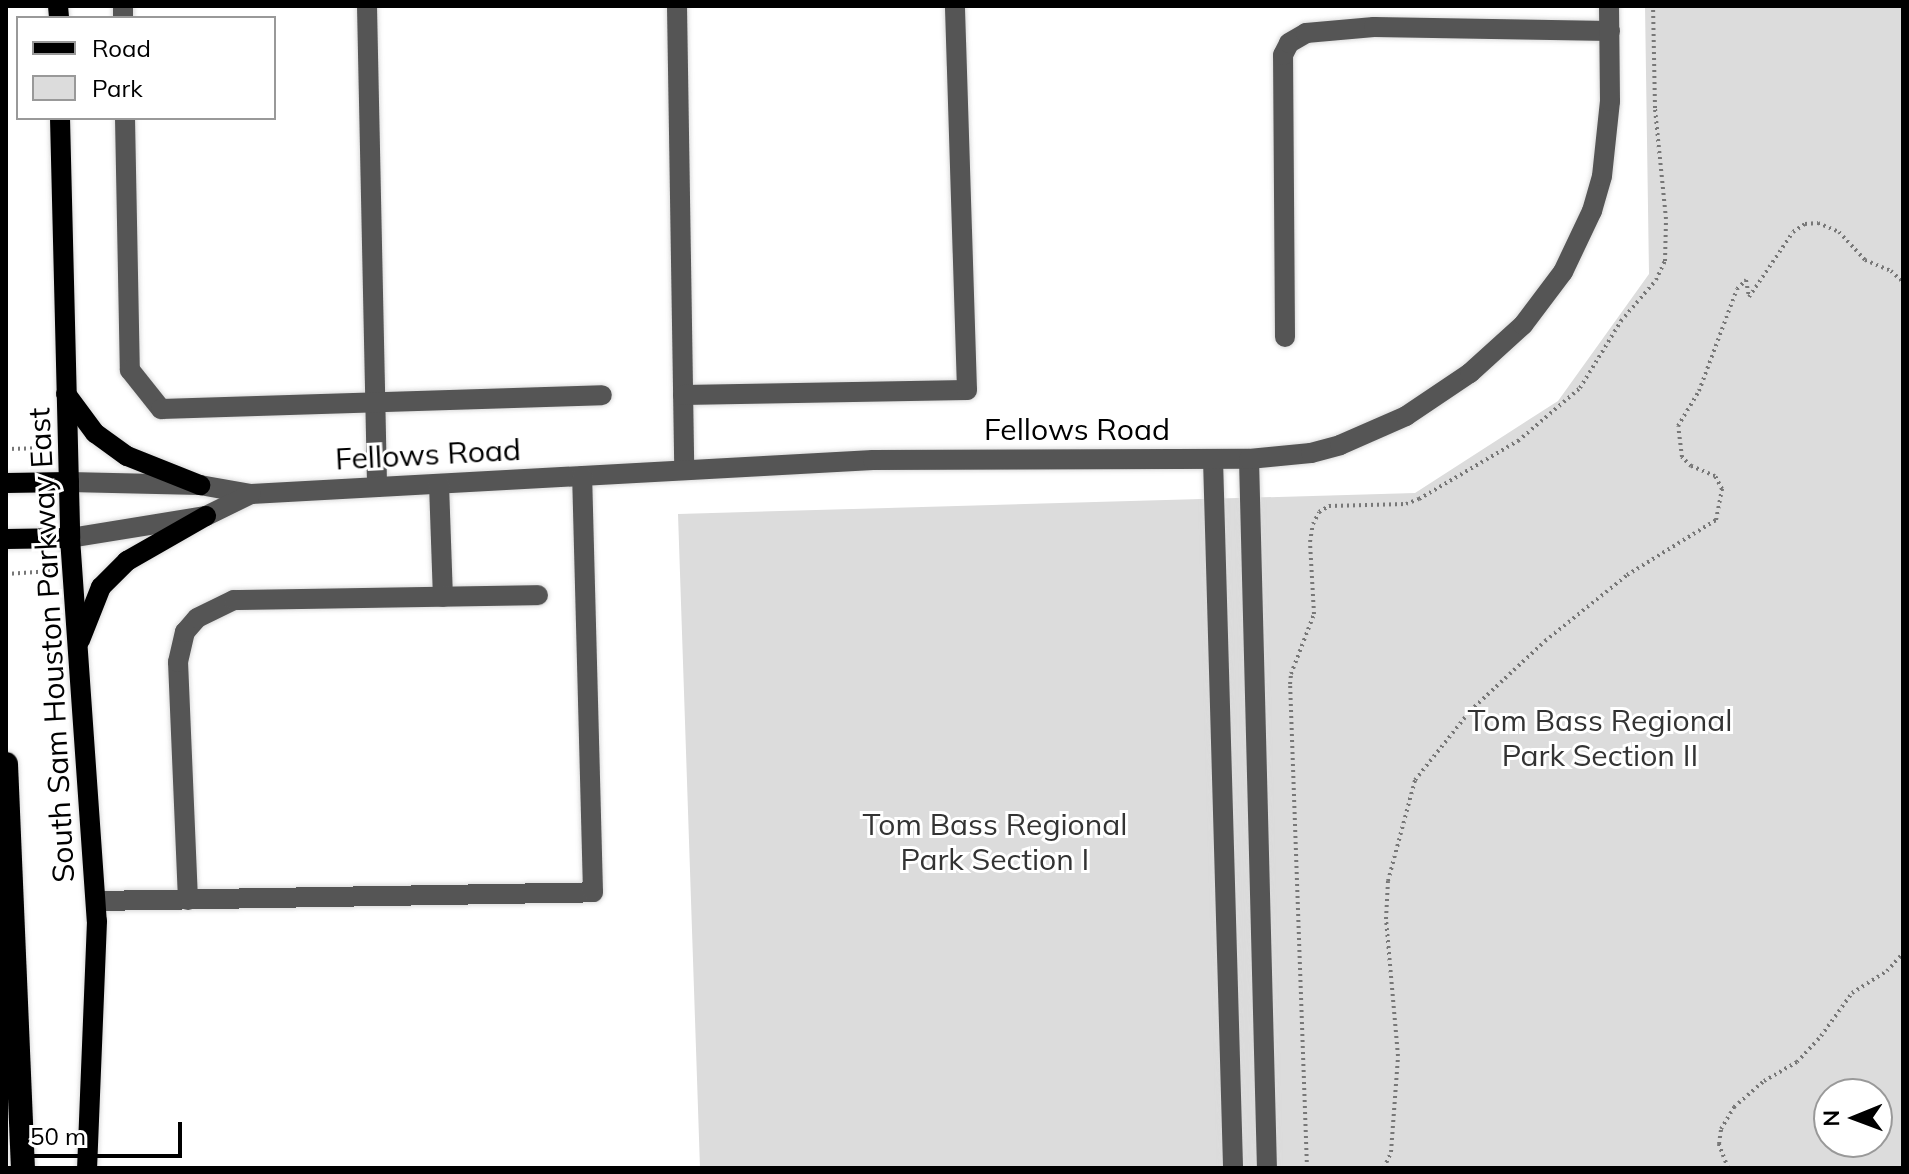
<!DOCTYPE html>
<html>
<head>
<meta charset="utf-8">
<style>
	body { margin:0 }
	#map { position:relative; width:1909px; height:1174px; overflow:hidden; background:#fff; font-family:Mulish,sans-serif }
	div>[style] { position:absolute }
	.green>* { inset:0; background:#dcdcdc }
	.path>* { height:4px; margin-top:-2px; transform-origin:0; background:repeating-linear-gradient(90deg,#777 0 2px,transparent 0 6px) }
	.roads { filter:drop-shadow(0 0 2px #dbdbdb) drop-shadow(0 0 2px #dbdbdb) }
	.minor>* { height:20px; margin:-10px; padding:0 10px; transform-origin:10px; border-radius:10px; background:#555 }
	.major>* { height:20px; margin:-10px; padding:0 10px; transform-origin:10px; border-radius:10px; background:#000 }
	.highway>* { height:24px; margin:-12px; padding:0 12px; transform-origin:12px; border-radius:12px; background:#000 }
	span { translate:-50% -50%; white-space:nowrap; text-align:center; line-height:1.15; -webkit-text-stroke:6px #fff; paint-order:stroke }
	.street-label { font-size:30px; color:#000 }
	.park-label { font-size:30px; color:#333 }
	.frame { position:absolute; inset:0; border:8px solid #000; pointer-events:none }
	.legend { position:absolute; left:16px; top:16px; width:260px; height:104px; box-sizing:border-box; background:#fff; border:2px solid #999; margin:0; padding:10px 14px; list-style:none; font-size:24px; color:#000 }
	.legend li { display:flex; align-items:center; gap:16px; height:40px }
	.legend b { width:40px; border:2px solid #999 }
	.north { position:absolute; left:1813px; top:1078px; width:80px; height:80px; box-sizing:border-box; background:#fff; border:2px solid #999; border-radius:50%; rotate:269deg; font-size:22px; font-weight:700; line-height:32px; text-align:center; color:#000 }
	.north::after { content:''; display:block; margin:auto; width:28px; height:36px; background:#000; clip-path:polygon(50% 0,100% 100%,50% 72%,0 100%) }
	.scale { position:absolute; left:16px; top:1122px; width:166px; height:36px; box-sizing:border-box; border:4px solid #000; border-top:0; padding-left:10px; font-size:24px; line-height:28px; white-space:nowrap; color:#000; -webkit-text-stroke:6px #fff; paint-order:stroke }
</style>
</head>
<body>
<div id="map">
	<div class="green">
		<i style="clip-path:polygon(evenodd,1645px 6px,1903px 6px,1903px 1168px,700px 1168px,678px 514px,1415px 493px,1558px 401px,1649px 274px,1645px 6px,1829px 1094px,1877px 1094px,1877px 1142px,1829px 1142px,1829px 1094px)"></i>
	</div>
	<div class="path">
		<i style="left:6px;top:449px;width:42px;rotate:-1.4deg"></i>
		<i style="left:6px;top:574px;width:46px;rotate:-3.7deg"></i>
		<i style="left:1903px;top:1099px;width:13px;rotate:90deg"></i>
		<i style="left:1307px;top:1168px;width:484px;rotate:-92deg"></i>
		<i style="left:1290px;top:684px;width:10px;rotate:-84deg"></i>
		<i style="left:1291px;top:674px;width:64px;rotate:-69deg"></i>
		<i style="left:1314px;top:614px;width:72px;rotate:-93.2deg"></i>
		<i style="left:1310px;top:542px;width:18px;rotate:-81deg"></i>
		<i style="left:1313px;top:524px;width:13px;rotate:-63deg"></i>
		<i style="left:1319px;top:512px;width:12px;rotate:-31deg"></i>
		<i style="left:1329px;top:506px;width:77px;rotate:-1.5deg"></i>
		<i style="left:1406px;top:504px;width:14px;rotate:-21deg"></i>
		<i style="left:1419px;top:499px;width:115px;rotate:-30.4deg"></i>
		<i style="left:1518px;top:441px;width:82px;rotate:-40.5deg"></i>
		<i style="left:1580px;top:388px;width:79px;rotate:-58.5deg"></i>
		<i style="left:1621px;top:321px;width:54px;rotate:-49.5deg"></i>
		<i style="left:1656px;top:280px;width:21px;rotate:-65deg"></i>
		<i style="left:1665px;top:261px;width:42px;rotate:-88.6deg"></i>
		<i style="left:1666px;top:219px;width:112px;rotate:-95.7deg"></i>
		<i style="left:1655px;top:108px;width:102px;rotate:-91.1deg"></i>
		<i style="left:1384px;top:1168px;width:17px;rotate:-66deg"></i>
		<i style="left:1391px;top:1152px;width:96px;rotate:-85.8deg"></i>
		<i style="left:1398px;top:1056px;width:138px;rotate:-95deg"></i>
		<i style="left:1386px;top:919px;width:38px;rotate:-87deg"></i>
		<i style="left:1388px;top:881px;width:105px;rotate:-75deg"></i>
		<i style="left:1415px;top:780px;width:88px;rotate:-51.4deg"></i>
		<i style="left:1470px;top:711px;width:103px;rotate:-43deg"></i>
		<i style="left:1545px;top:641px;width:105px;rotate:-38.8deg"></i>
		<i style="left:1627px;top:575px;width:105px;rotate:-31.7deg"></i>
		<i style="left:1716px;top:520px;width:32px;rotate:-79deg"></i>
		<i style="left:1722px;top:489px;width:15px;rotate:-118deg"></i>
		<i style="left:1715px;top:476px;width:26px;rotate:-157deg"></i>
		<i style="left:1691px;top:466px;width:13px;rotate:-135deg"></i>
		<i style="left:1682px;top:457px;width:31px;rotate:-97deg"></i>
		<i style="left:1678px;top:426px;width:41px;rotate:-59deg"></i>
		<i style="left:1699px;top:391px;width:109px;rotate:-69.6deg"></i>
		<i style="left:1737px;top:289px;width:13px;rotate:-45deg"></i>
		<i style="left:1746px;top:280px;width:17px;rotate:80deg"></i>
		<i style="left:1749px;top:297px;width:78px;rotate:-55.9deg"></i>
		<i style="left:1793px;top:232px;width:14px;rotate:-34deg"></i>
		<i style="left:1805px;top:224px;width:13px;rotate:-4deg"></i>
		<i style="left:1818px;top:223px;width:23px;rotate:23deg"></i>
		<i style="left:1839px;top:232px;width:38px;rotate:47deg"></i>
		<i style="left:1865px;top:260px;width:28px;rotate:23deg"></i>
		<i style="left:1891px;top:271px;width:16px;rotate:43deg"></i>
		<i style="left:1728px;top:1168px;width:26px;rotate:-111deg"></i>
		<i style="left:1719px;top:1144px;width:15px;rotate:-82deg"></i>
		<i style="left:1721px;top:1129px;width:26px;rotate:-59deg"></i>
		<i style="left:1734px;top:1107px;width:40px;rotate:-41deg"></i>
		<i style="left:1764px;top:1081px;width:38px;rotate:-30deg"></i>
		<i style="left:1797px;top:1062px;width:35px;rotate:-47deg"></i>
		<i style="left:1821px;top:1036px;width:53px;rotate:-54.2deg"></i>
		<i style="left:1852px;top:993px;width:41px;rotate:-32.2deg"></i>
		<i style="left:1887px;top:971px;width:24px;rotate:-48deg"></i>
	</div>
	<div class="roads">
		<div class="minor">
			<i style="left:123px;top:6px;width:12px;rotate:90deg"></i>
			<i style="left:367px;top:6px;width:481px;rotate:88.8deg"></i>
			<i style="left:677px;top:6px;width:464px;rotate:89.1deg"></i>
			<i style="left:125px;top:118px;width:252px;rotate:88.9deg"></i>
			<i style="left:130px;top:370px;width:50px;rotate:51.5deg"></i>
			<i style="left:161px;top:409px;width:441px;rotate:-1.8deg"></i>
			<i style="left:1285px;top:337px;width:282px;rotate:-90.4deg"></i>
			<i style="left:1283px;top:55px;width:13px;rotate:-63deg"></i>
			<i style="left:1289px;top:43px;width:20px;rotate:-30deg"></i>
			<i style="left:1306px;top:33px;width:68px;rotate:-5deg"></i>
			<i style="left:1374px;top:27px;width:236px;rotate:1deg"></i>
			<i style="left:683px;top:395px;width:284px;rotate:-1deg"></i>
			<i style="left:967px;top:390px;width:384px;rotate:-91.8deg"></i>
			<i style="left:1213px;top:459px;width:709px;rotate:88.38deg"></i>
			<i style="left:1249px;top:459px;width:709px;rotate:88.55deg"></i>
			<i style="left:69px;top:482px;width:131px;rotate:1.3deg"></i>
			<i style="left:200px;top:485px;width:52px;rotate:10deg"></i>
			<i style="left:251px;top:494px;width:623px;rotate:-3.13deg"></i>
			<i style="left:873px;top:460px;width:376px;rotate:-0.2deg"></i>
			<i style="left:1249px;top:459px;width:62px;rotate:-5.5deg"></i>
			<i style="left:1311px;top:453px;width:30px;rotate:-15deg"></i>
			<i style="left:1340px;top:445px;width:72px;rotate:-23.7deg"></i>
			<i style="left:1406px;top:416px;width:77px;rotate:-33.9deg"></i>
			<i style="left:1470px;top:373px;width:72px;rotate:-42.2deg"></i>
			<i style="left:1523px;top:325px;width:66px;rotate:-53deg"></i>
			<i style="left:1563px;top:272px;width:68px;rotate:-64.6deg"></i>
			<i style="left:1592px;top:211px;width:36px;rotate:-74deg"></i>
			<i style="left:1602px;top:176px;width:75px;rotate:-83.9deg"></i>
			<i style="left:1610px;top:101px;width:95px;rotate:-90.6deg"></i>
			<i style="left:439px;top:484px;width:113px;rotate:88deg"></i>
			<i style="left:70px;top:538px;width:138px;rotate:-9.2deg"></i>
			<i style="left:206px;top:516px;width:50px;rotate:-26.1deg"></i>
			<i style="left:188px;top:900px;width:238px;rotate:-92.4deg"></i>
			<i style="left:178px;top:662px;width:31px;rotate:-77deg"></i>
			<i style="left:185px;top:632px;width:18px;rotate:-49deg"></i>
			<i style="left:197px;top:618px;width:41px;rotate:-25.9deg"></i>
			<i style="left:234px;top:600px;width:304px;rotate:-0.9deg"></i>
			<i style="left:96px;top:901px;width:497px;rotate:-1deg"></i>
			<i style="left:593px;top:892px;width:416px;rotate:-91.5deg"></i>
		</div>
		<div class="major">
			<i style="left:58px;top:6px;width:12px;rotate:85deg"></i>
			<i style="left:60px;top:118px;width:420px;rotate:88.6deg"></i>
			<i style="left:70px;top:538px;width:384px;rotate:86deg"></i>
			<i style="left:97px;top:921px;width:247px;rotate:92.3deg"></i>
			<i style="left:66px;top:394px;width:49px;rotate:53.4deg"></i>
			<i style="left:95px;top:433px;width:39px;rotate:36deg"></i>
			<i style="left:127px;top:456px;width:79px;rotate:21.7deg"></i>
			<i style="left:6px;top:483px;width:63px;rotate:-0.9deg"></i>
			<i style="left:6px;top:539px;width:64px;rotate:-0.9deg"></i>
			<i style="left:80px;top:640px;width:57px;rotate:-68.4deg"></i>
			<i style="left:101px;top:587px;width:37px;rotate:-45deg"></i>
			<i style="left:127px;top:561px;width:91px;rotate:-29.7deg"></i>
		</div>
		<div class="highway">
			<i style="left:6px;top:764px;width:404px;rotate:87.6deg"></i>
		</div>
	</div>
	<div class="street-label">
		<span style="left:1077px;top:429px">Fellows Road</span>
		<span style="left:428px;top:454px;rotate:-3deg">Fellows Road</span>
		<span style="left:51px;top:645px;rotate:-93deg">South Sam Houston Parkway East</span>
	</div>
	<div class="park-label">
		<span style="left:1600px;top:737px">Tom Bass Regional<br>Park Section II</span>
		<span style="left:995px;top:841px">Tom Bass Regional<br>Park Section I</span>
	</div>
	<div class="frame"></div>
	<ul class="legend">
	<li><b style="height:10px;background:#000"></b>Road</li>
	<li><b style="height:22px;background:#dcdcdc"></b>Park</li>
	</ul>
	<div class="north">N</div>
	<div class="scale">50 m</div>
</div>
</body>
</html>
